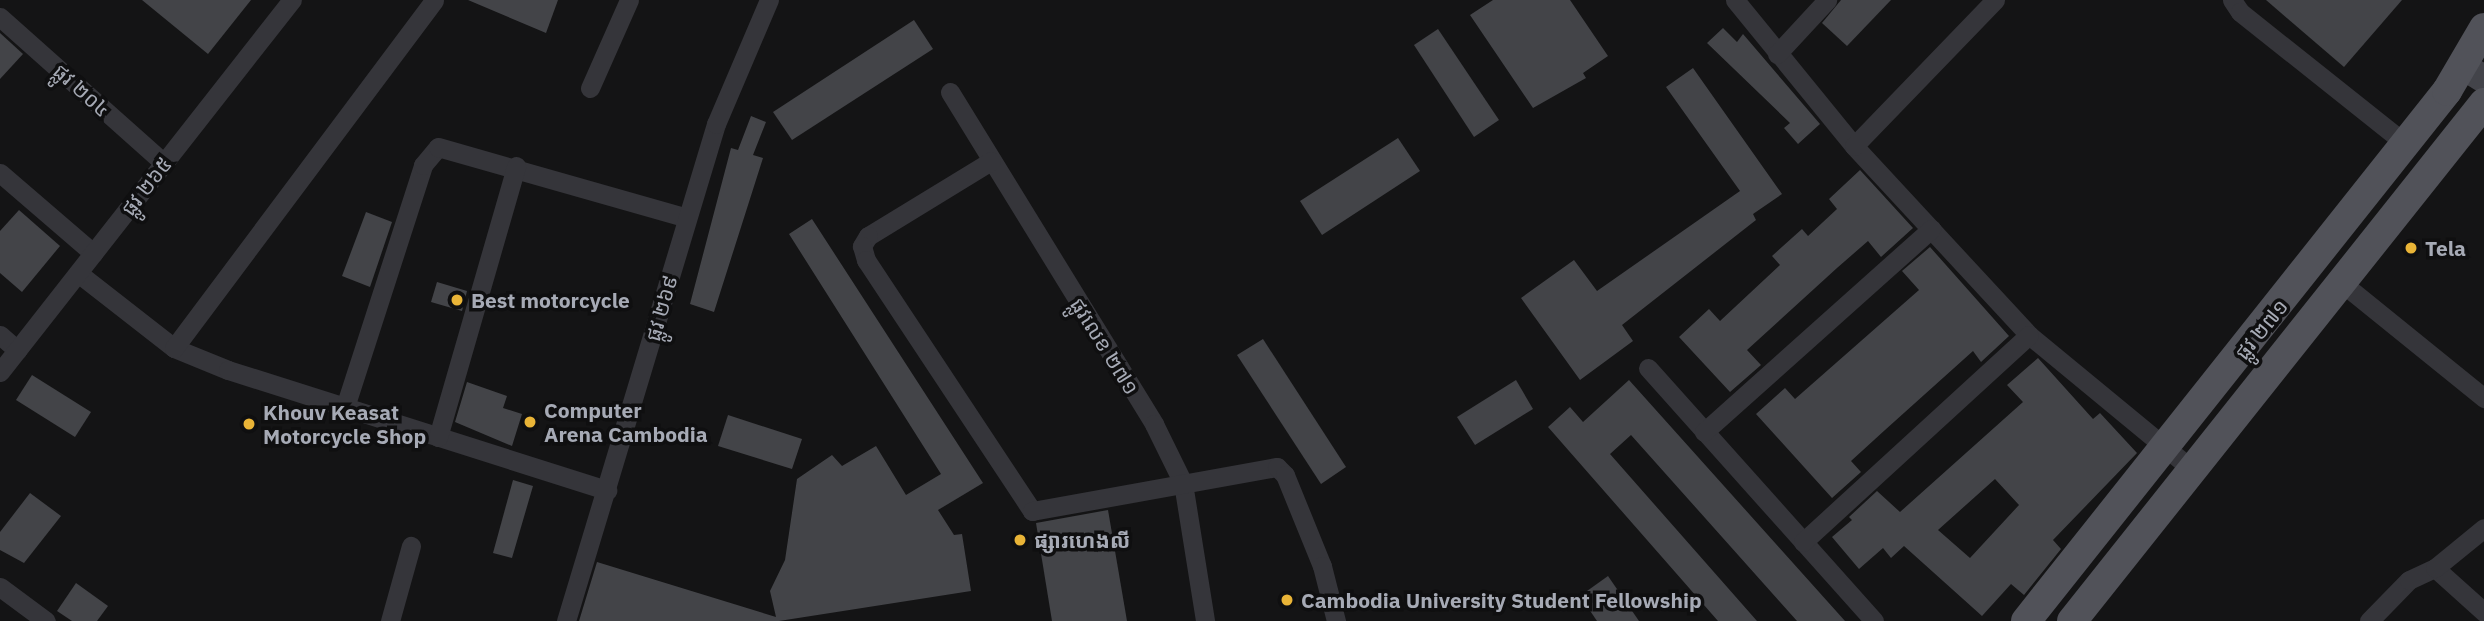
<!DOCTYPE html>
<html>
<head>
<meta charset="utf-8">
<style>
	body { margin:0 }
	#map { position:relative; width:2484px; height:621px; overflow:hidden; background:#141415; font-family:"IBM Plex Sans","Noto Sans Khmer",sans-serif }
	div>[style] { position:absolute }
	.building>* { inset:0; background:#434448 }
	.minor>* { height:19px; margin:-9.5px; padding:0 9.5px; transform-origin:9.5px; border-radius:9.5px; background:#35353a }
	.secondary>* { height:28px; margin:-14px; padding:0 14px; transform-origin:14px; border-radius:14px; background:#43444a }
	.primary>* { height:30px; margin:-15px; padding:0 15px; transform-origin:15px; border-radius:15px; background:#515259 }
	.dots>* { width:19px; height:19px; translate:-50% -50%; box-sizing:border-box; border:4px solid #0f0f10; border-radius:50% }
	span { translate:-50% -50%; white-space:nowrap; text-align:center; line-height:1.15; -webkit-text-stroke:7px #0f0f10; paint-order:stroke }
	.street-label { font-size:21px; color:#a6aab5 }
	.poi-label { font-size:21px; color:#a6aab5; font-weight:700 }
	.left { translate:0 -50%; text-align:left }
</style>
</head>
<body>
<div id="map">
	<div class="building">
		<i style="clip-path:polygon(142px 0,251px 0,208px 54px)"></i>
		<i style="clip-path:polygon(468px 0,558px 0,546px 33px)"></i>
		<i style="clip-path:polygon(1493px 0,1570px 0,1608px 56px,1583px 73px,1586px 78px,1533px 108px,1470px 15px)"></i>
		<i style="clip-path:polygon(1841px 0,1891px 0,1847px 46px,1822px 23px)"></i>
		<i style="clip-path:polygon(2266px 0,2402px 0,2344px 67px)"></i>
		<i style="clip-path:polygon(914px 20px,933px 49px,792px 140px,773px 112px)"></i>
		<i style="clip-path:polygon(1723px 28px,1737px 42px,1743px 34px,1820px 124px,1798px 144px,1784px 128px,1790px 123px,1707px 43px)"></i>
		<i style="clip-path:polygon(1438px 29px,1499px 120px,1474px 137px,1414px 45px)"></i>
		<i style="clip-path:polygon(0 33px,23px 54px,0 79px)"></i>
		<i style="clip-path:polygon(1693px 68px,1782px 194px,1753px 214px,1756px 220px,1622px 325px,1633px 341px,1580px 380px,1521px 298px,1574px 260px,1597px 291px,1740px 191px,1666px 87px)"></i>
		<i style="clip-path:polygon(751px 116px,766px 122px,753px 155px,763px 158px,714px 312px,690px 304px,731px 148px,738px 150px)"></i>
		<i style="clip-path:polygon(1398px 138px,1420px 171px,1322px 235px,1300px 201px)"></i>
		<i style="clip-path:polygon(1860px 170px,1913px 228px,1881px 257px,1868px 241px,1837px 268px,1747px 350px,1761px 365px,1730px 392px,1679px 337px,1709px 309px,1720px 321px,1780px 265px,1772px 256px,1802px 229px,1808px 236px,1837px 209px,1829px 199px)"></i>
		<i style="clip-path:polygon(19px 210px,60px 246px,22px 292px,0 273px,0 231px)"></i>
		<i style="clip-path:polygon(366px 212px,392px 222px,370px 287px,342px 276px)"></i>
		<i style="clip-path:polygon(812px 219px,983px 483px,938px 510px,954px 535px,962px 534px,971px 591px,779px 621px,579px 621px,597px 562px,776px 617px,770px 591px,785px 560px,797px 479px,832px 455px,842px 466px,876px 446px,906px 495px,941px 474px,789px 234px)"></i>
		<i style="clip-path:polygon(1930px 247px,2009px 336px,1981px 362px,1973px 351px,1885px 430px,1851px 461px,1861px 472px,1832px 498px,1756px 414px,1785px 388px,1795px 399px,1919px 290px,1902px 271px)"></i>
		<i style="clip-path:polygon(437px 282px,467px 291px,462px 311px,431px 302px)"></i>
		<i style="clip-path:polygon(1263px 339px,1346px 467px,1321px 484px,1237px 355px)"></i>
		<i style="clip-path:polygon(evenodd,2038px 358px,2093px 419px,2100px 413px,2137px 453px,2053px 540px,2061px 549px,2024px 595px,2011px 584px,1982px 616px,1904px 546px,1891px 558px,1883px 548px,1859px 569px,1832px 537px,1852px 520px,1849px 517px,1877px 491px,1900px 512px,2023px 402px,2007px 385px,2038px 358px,1995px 479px,2019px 505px,1970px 558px,1938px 530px,1995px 479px)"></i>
		<i style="clip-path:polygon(32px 375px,91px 412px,75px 437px,16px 400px)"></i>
		<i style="clip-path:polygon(1516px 380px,1533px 409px,1475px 445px,1457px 417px)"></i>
		<i style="clip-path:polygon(1629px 380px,1845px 621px,1797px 621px,1631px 435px,1610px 454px,1757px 621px,1718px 621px,1548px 427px,1570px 407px,1583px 422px)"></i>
		<i style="clip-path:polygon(467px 382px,507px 396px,503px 408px,522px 414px,512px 446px,455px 422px)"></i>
		<i style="clip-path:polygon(728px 415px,802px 439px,792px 469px,718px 446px)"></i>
		<i style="clip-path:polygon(513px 480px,533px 486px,512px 558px,493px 553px)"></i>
		<i style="clip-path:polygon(30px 493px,61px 516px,24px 563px,0 550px,0 532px)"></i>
		<i style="clip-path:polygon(1108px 510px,1127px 621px,1052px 621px,1036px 523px)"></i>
		<i style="clip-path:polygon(1608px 576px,1639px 621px,1597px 621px,1580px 596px)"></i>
		<i style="clip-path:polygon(76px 583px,108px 606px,97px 621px,72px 621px,57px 611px)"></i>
	</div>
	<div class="minor">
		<i style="left:1735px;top:0;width:188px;rotate:50.8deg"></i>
		<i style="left:1854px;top:146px;width:258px;rotate:47.2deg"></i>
		<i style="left:2029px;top:335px;width:212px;rotate:39.5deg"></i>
		<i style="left:2232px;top:0;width:14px;rotate:56deg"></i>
		<i style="left:2240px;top:12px;width:212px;rotate:38.5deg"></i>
		<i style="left:0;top:17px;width:220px;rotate:41.7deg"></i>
		<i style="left:1777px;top:54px;width:74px;rotate:-47.2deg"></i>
		<i style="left:590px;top:88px;width:96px;rotate:-66.1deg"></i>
		<i style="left:950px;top:92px;width:390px;rotate:58.4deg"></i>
		<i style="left:1154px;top:424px;width:66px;rotate:63.8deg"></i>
		<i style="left:1183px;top:483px;width:140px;rotate:80.9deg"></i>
		<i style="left:1854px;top:146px;width:203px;rotate:-46deg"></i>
		<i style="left:991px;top:161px;width:144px;rotate:148.6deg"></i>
		<i style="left:868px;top:236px;width:12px;rotate:121deg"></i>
		<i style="left:862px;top:246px;width:15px;rotate:74deg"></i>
		<i style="left:866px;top:260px;width:301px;rotate:56.5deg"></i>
		<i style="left:1032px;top:511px;width:249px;rotate:-10.2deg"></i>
		<i style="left:1277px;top:467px;width:11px;rotate:45deg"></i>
		<i style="left:1285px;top:475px;width:98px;rotate:67.9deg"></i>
		<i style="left:1322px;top:566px;width:57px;rotate:75.7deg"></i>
		<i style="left:0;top:173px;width:123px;rotate:40.7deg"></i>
		<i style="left:78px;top:273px;width:122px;rotate:38deg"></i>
		<i style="left:174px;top:348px;width:58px;rotate:22.2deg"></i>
		<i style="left:228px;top:370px;width:398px;rotate:17.6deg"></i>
		<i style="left:2342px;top:283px;width:183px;rotate:39deg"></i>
		<i style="left:0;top:335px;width:23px;rotate:41deg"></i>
		<i style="left:174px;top:348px;width:434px;rotate:-53.2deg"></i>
		<i style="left:1648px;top:368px;width:339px;rotate:48.2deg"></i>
		<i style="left:0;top:372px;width:473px;rotate:-51.9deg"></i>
		<i style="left:345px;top:407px;width:254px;rotate:-72.1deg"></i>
		<i style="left:423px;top:165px;width:23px;rotate:-50deg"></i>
		<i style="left:438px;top:147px;width:259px;rotate:15.9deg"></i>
		<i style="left:1704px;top:432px;width:305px;rotate:-41.8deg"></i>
		<i style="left:438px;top:437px;width:282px;rotate:-73.9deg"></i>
		<i style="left:1803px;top:542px;width:306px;rotate:-42.5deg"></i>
		<i style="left:2435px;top:568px;width:66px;rotate:41.9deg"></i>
		<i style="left:0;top:587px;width:57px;rotate:36.5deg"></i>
		<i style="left:390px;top:621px;width:78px;rotate:-74.4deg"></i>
		<i style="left:566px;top:621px;width:519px;rotate:-73.21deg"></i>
		<i style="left:716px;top:124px;width:135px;rotate:-66.9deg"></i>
		<i style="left:2369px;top:621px;width:57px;rotate:-45.7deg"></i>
		<i style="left:2409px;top:580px;width:29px;rotate:-25deg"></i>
		<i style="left:2435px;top:568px;width:63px;rotate:-39.2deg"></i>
	</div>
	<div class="secondary">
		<i style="left:2463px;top:66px;width:25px;rotate:32deg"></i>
	</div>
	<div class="primary">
		<i style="left:2026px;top:621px;width:677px;rotate:-51.54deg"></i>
		<i style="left:2447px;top:91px;width:73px;rotate:-59.6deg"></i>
		<i style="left:2072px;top:621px;width:662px;rotate:-51.5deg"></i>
	</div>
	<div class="dots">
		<i style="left:2411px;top:248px;background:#e9b437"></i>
		<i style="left:457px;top:300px;background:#e9b437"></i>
		<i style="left:530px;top:422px;background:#e9b437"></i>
		<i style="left:249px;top:424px;background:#e9b437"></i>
		<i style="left:1020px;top:540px;background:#e9b437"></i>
		<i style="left:1287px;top:600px;background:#e9b437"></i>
	</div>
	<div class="street-label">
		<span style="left:82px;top:90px;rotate:42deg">ផ្លូវ ២០៤</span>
		<span style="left:146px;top:186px;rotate:-52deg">ផ្លូវ ២៦៥</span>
		<span style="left:661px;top:308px;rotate:-74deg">ផ្លូវ ២៦៩</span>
		<span style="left:2261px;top:329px;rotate:-51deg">ផ្លូវ ២៧១</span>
		<span style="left:1105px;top:346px;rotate:58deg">ផ្លូវលេខ ២៧១</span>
	</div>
	<div class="poi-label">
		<span class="left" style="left:2425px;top:248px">Tela</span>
		<span class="left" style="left:471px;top:300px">Best motorcycle</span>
		<span class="left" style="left:544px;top:422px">Computer<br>Arena Cambodia</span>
		<span class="left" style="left:263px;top:424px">Khouv Keasat<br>Motorcycle Shop</span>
		<span class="left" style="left:1034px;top:540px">ផ្សារហេងលី</span>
		<span class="left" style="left:1301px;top:600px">Cambodia University Student Fellowship</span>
	</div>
</div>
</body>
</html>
